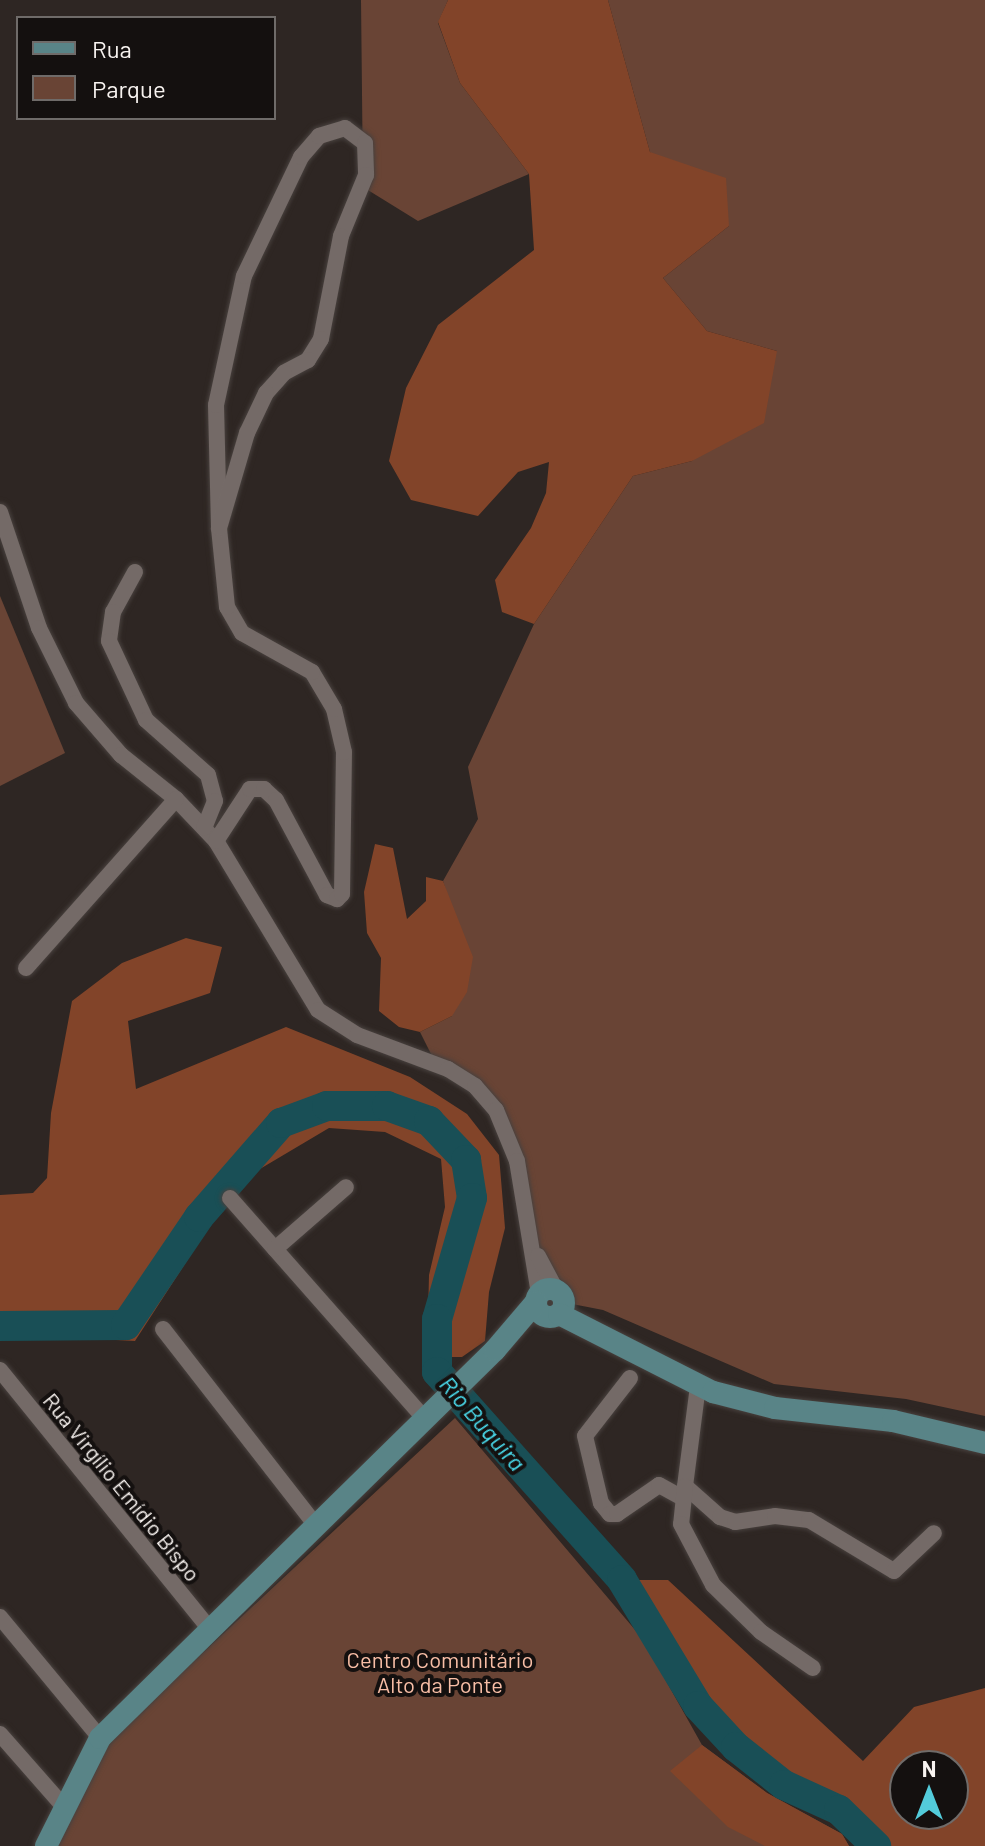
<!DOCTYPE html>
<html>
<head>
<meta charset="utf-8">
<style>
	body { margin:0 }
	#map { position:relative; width:985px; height:1846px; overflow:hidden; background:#2e2623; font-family:Barlow,sans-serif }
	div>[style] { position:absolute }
	.green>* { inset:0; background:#694435 }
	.forest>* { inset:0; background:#824429 }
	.river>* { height:30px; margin:-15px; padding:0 15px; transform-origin:15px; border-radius:15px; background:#194f56 }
	.roads { filter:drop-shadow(0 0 2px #48413e) drop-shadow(0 0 2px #48413e) }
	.minor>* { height:16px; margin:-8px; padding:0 8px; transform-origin:8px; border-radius:8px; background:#746a67 }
	.secondary>* { height:22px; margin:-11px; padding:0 11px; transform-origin:11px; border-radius:11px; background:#598487 }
	.secondary>.ring { margin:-11px; padding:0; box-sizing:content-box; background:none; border:22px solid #598487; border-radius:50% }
	span { translate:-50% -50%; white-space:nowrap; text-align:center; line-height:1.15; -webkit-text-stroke:8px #14100f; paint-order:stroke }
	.street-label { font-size:22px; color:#f8f3f0 }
	.park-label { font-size:22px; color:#f8bea6 }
	.water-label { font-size:24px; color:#4bdef0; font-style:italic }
	.legend { position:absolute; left:16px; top:16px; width:260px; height:104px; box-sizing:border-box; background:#14100f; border:2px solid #6f6b69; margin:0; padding:10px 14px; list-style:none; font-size:24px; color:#f8f3f0 }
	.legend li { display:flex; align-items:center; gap:16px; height:40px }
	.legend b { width:40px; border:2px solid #6f6b69 }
	.north { position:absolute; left:889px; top:1750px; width:80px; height:80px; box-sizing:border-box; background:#14100f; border:2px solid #6f6b69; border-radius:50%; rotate:0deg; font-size:22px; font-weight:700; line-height:32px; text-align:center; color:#f8f3f0 }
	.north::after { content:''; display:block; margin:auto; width:28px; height:36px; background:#53cbda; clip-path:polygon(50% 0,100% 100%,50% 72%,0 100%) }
</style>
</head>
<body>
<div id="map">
	<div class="green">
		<i style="clip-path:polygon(361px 0,448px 0,438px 23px,460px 83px,529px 174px,418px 221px,363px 187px)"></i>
		<i style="clip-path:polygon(608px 0,985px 0,985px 1416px,906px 1399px,774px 1384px,603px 1310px,567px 1303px,529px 1239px,517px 1161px,475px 1086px,436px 1064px,420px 1032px,452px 1016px,450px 903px,443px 881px,478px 819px,468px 767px,534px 624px,633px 476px,692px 461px,777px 351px,707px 331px,663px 278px,729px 226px,650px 152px)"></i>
		<i style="clip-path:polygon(0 596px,65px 753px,0 786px)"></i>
		<i style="clip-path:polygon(455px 1418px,642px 1638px,702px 1745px,767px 1793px,842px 1834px,849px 1846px,57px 1846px,106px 1743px)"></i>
	</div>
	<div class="forest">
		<i style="clip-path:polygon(448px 0,608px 0,650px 152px,726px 178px,729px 226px,663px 278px,707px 331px,777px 351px,764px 423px,692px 461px,633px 476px,534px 624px,502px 612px,495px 580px,531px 528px,546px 493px,549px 462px,518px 472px,478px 516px,411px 500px,389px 461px,406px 388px,438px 325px,534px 250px,529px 174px,460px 83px,438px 22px)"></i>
		<i style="clip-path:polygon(375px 844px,393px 848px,407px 919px,426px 901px,426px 877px,443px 881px,473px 957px,467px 992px,452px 1016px,420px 1032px,399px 1027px,379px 1011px,381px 958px,367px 933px,364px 892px)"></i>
		<i style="clip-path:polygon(186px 938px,222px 947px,210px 993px,128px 1021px,136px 1089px,286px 1027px,410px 1077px,467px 1114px,499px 1155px,505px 1228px,489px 1292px,485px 1341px,462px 1357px,427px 1357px,429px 1275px,445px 1207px,441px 1159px,385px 1132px,329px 1128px,248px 1176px,223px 1205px,135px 1341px,0 1334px,0 1195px,33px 1193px,47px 1178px,51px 1113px,72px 1001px,122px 963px)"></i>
		<i style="clip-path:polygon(evenodd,622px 1580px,668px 1580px,863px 1761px,914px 1707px,985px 1688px,985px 1846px,876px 1846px,839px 1810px,784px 1785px,736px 1747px,698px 1706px,622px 1580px,905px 1766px,953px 1766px,953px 1814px,905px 1814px,905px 1766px)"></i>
		<i style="clip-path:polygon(702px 1745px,767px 1793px,842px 1834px,849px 1846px,765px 1846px,728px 1827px,670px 1771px)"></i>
	</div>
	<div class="river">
		<i style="left:0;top:1326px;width:126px;rotate:-0.5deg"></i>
		<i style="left:126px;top:1325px;width:130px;rotate:-55.9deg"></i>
		<i style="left:199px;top:1217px;width:125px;rotate:-48.9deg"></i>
		<i style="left:281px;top:1123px;width:49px;rotate:-20.3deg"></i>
		<i style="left:327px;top:1106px;width:60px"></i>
		<i style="left:387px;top:1106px;width:45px;rotate:19.7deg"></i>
		<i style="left:429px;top:1121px;width:54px;rotate:46.5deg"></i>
		<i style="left:466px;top:1160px;width:38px;rotate:81deg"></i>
		<i style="left:472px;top:1198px;width:126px;rotate:106.1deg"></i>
		<i style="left:437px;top:1319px;width:53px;rotate:90deg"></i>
		<i style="left:437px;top:1372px;width:278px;rotate:48.3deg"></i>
		<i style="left:622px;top:1580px;width:147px;rotate:58.9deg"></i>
		<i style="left:698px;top:1706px;width:56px;rotate:47.2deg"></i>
		<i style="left:736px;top:1747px;width:61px;rotate:38.4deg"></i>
		<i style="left:784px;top:1785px;width:60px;rotate:24.4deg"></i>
		<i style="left:839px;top:1810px;width:52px;rotate:44.2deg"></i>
	</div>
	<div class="roads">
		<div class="minor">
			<i style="left:0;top:512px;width:122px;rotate:71.4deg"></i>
			<i style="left:39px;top:628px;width:84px;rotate:63.7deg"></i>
			<i style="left:76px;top:703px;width:69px;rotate:49.1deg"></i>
			<i style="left:121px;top:755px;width:70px;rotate:38.7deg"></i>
			<i style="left:176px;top:799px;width:58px;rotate:46.4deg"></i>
			<i style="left:216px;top:841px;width:197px;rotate:58.9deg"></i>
			<i style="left:318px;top:1010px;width:46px;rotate:32.7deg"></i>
			<i style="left:357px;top:1035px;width:97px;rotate:20.5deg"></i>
			<i style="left:448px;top:1069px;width:32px;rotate:32deg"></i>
			<i style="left:475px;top:1086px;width:32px;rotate:49deg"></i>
			<i style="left:496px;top:1110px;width:55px;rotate:67.6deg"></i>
			<i style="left:517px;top:1161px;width:135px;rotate:80.6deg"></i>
			<i style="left:135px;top:572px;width:46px;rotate:118.8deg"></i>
			<i style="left:113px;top:612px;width:29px;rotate:98deg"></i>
			<i style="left:109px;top:641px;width:87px;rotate:64.9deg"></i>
			<i style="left:146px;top:720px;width:83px;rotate:41.6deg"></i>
			<i style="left:208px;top:775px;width:27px;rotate:75deg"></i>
			<i style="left:215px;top:801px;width:29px;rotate:112deg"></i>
			<i style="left:216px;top:841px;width:62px;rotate:-56.8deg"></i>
			<i style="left:250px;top:789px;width:14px"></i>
			<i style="left:264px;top:789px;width:16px;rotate:43deg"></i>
			<i style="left:276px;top:800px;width:108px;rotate:61.8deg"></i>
			<i style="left:327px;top:895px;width:11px;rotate:22deg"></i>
			<i style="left:337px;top:899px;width:7px;rotate:-45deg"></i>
			<i style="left:342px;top:894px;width:142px;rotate:-89.2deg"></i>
			<i style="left:344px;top:752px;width:44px;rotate:-103.1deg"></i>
			<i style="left:334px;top:709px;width:43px;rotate:-120.7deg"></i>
			<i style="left:312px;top:672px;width:80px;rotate:-150.9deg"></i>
			<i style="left:242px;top:633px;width:30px;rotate:-120deg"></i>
			<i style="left:227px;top:607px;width:79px;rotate:-95.8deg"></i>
			<i style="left:219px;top:528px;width:123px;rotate:-91.4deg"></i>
			<i style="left:216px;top:405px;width:132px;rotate:-77.8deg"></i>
			<i style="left:244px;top:276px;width:132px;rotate:-64.4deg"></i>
			<i style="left:301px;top:157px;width:28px;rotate:-49deg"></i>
			<i style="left:319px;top:136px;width:27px;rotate:-17deg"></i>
			<i style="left:345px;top:128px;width:25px;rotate:37deg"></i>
			<i style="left:365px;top:143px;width:32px;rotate:88deg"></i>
			<i style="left:366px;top:175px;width:66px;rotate:112.3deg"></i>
			<i style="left:341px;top:236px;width:105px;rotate:101deg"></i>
			<i style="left:321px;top:339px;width:25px;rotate:122deg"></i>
			<i style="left:308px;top:360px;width:27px;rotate:152deg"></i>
			<i style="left:284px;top:373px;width:27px;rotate:132deg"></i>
			<i style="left:266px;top:393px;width:44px;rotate:115.4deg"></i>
			<i style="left:247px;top:433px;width:99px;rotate:106.4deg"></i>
			<i style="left:26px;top:968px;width:226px;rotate:-48.4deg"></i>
			<i style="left:230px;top:1198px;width:292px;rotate:48.6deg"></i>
			<i style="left:275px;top:1249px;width:94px;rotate:-41.1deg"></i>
			<i style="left:538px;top:1256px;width:38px;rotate:62deg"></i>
			<i style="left:163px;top:1329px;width:247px;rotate:52.1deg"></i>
			<i style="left:0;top:1370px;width:336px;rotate:51deg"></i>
			<i style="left:630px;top:1378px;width:73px;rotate:127.8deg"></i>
			<i style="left:585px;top:1436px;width:69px;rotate:76.6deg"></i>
			<i style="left:601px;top:1503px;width:14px;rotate:51deg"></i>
			<i style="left:610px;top:1514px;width:7px"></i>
			<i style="left:617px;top:1514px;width:51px;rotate:-34.6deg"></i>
			<i style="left:659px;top:1485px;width:25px;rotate:29deg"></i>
			<i style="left:698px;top:1386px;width:101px;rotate:97.4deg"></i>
			<i style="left:685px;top:1486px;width:47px;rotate:41.5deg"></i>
			<i style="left:720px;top:1517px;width:16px;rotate:18deg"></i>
			<i style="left:735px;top:1522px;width:40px;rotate:-8.5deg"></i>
			<i style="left:775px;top:1516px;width:34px;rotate:7deg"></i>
			<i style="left:809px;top:1520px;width:99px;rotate:31deg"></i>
			<i style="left:894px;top:1571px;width:55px;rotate:-43.5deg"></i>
			<i style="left:685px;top:1487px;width:37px;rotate:96deg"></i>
			<i style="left:681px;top:1524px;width:69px;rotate:62.3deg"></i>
			<i style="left:713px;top:1585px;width:67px;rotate:44.4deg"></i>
			<i style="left:761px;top:1632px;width:63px;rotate:34.7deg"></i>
			<i style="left:0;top:1617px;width:157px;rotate:50.4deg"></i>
			<i style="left:0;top:1734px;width:98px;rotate:48.7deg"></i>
		</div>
		<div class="secondary">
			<i class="ring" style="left:536px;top:1289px;width:6px;height:6px"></i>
			<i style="left:559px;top:1314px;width:173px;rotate:26.9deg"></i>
			<i style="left:713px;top:1392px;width:64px;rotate:14.5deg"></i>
			<i style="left:775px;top:1408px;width:119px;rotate:6.3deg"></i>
			<i style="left:893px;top:1421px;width:95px;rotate:13.4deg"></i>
			<i style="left:46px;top:1846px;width:121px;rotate:-63.4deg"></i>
			<i style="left:100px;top:1738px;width:554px;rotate:-44.49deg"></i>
			<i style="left:495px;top:1350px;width:63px;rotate:-49.5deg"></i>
		</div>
	</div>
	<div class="street-label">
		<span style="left:122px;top:1487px;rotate:51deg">Rua Virgílio Emídio Bispo</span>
	</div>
	<div class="park-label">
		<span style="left:440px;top:1672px">Centro Comunitário<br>Alto da Ponte</span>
	</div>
	<div class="water-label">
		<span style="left:483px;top:1423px;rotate:49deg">Rio Buquira</span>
	</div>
	<ul class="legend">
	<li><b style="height:10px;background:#598487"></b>Rua</li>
	<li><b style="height:22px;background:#694435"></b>Parque</li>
	</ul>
	<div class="north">N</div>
</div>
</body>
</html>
